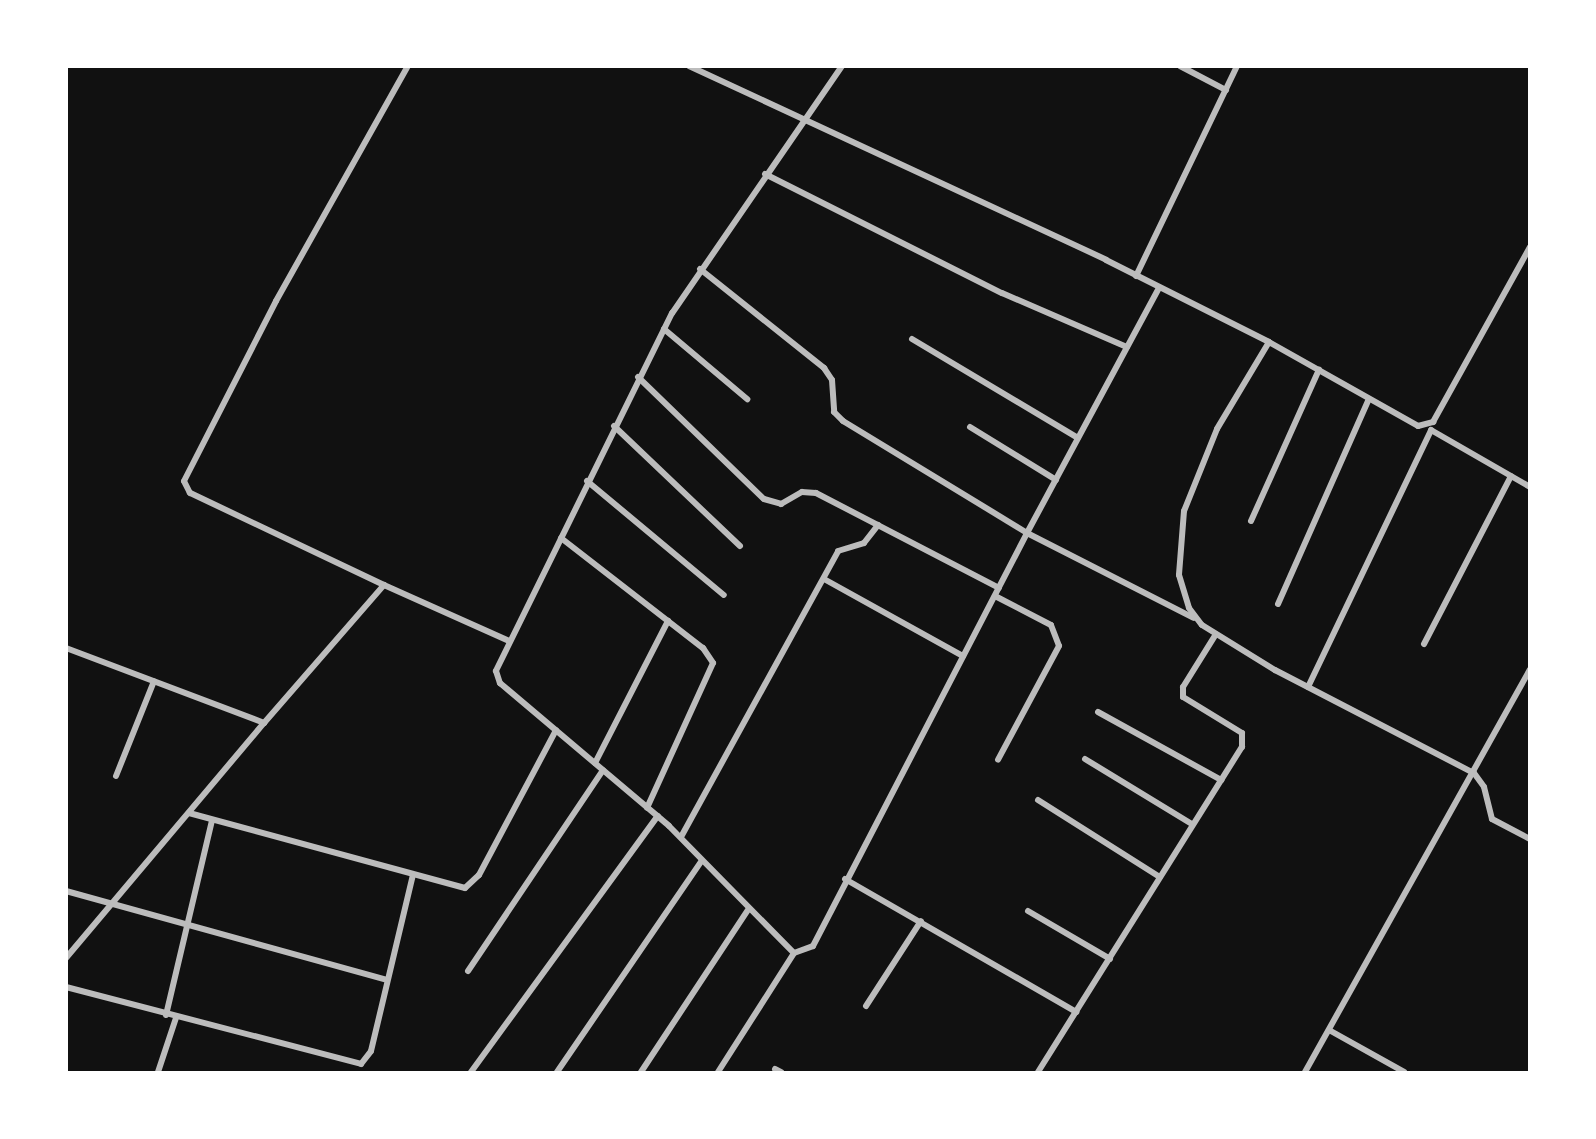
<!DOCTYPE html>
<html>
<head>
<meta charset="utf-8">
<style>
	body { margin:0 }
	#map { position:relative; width:1596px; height:1139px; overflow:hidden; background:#111; font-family:Jost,sans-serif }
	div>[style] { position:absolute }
	.minor>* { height:6px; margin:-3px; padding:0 3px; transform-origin:3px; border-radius:3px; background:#bcbcbc }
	span { translate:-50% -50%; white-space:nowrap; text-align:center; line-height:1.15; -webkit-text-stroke:5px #fff; paint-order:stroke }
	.frame { position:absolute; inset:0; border:68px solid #fff; pointer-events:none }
</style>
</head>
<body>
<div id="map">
	<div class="minor">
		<i style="left:689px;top:66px;width:460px;rotate:24.9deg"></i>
		<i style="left:1106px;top:260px;width:182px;rotate:26.7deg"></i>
		<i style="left:1269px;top:342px;width:171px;rotate:29.4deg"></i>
		<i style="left:1418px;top:426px;width:16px;rotate:-15deg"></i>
		<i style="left:1433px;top:422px;width:200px;rotate:-61deg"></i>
		<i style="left:842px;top:66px;width:300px;rotate:124.5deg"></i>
		<i style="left:672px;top:313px;width:399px;rotate:116.2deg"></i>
		<i style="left:496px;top:671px;width:13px;rotate:72deg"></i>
		<i style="left:500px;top:683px;width:221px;rotate:40.2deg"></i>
		<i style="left:669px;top:826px;width:178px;rotate:45.5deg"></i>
		<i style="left:794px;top:953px;width:20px;rotate:-20deg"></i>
		<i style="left:813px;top:946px;width:465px;rotate:-62.6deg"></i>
		<i style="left:1027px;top:533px;width:278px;rotate:-61.7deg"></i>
		<i style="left:1180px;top:66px;width:52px;rotate:27.6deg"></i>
		<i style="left:765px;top:174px;width:265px;rotate:26.7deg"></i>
		<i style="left:1002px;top:293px;width:136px;rotate:23.4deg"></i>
		<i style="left:700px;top:269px;width:159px;rotate:38.6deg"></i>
		<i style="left:824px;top:368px;width:14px;rotate:56deg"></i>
		<i style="left:832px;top:380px;width:32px;rotate:86deg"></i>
		<i style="left:834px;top:412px;width:13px;rotate:45deg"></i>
		<i style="left:843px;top:421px;width:215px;rotate:31.3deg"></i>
		<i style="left:1027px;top:533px;width:187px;rotate:27deg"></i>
		<i style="left:1136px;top:276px;width:233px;rotate:-64.3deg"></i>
		<i style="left:664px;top:329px;width:109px;rotate:40.1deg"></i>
		<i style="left:912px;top:339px;width:193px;rotate:30.8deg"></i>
		<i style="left:1269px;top:342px;width:101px;rotate:120.9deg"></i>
		<i style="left:1217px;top:429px;width:88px;rotate:111.9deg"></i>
		<i style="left:1184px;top:511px;width:64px;rotate:94.5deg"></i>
		<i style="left:1179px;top:575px;width:34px;rotate:73deg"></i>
		<i style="left:1189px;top:608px;width:21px;rotate:53deg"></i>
		<i style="left:1202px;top:625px;width:86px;rotate:31.7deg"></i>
		<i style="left:1275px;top:670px;width:224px;rotate:27.4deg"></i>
		<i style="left:1474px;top:773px;width:17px;rotate:54deg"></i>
		<i style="left:1484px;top:787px;width:33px;rotate:76deg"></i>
		<i style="left:1492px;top:819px;width:43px;rotate:27.8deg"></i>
		<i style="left:638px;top:377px;width:175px;rotate:44.1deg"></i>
		<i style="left:764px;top:499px;width:18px;rotate:16deg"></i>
		<i style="left:781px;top:504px;width:24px;rotate:-30deg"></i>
		<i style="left:802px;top:492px;width:14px;rotate:4deg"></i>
		<i style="left:816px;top:493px;width:206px;rotate:27.4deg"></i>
		<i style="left:614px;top:426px;width:174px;rotate:43.6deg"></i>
		<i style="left:970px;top:427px;width:101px;rotate:31.6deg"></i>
		<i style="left:1431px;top:430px;width:114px;rotate:29.9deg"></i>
		<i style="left:587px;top:481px;width:178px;rotate:39.8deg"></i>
		<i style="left:1251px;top:521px;width:166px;rotate:-65.8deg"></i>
		<i style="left:561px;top:538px;width:180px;rotate:37.8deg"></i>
		<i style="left:703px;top:648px;width:18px;rotate:56deg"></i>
		<i style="left:713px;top:663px;width:159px;rotate:114.5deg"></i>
		<i style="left:824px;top:579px;width:159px;rotate:29deg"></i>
		<i style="left:384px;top:585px;width:215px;rotate:-154.6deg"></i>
		<i style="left:190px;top:493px;width:13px;rotate:-117deg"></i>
		<i style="left:184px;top:481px;width:202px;rotate:-62.9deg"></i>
		<i style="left:276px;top:301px;width:270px;rotate:-60.7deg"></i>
		<i style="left:995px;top:596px;width:63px;rotate:27.4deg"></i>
		<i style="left:1051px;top:625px;width:22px;rotate:69deg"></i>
		<i style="left:1059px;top:646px;width:129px;rotate:118.2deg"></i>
		<i style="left:1278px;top:604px;width:224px;rotate:-66.1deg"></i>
		<i style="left:1424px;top:644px;width:189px;rotate:-62.6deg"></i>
		<i style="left:66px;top:648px;width:212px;rotate:20.7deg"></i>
		<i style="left:264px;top:723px;width:183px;rotate:-49deg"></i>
		<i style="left:384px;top:585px;width:137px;rotate:24.1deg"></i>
		<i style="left:1308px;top:687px;width:285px;rotate:-64.4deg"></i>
		<i style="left:1098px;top:712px;width:141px;rotate:28.9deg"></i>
		<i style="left:1085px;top:759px;width:125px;rotate:31.3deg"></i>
		<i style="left:595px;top:763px;width:160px;rotate:-62.8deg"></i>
		<i style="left:116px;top:776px;width:102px;rotate:-68.2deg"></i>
		<i style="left:1038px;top:800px;width:144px;rotate:32.3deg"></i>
		<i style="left:189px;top:813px;width:286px;rotate:15.2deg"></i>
		<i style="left:465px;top:888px;width:19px;rotate:-43deg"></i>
		<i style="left:479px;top:875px;width:164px;rotate:-62deg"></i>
		<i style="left:681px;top:837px;width:326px;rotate:-61.2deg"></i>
		<i style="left:838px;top:551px;width:27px;rotate:-17deg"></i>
		<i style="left:864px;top:543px;width:23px;rotate:-52deg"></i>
		<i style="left:845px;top:879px;width:267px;rotate:29.9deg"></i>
		<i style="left:66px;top:891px;width:332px;rotate:15.5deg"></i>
		<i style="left:1028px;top:911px;width:95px;rotate:30.3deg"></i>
		<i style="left:66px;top:958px;width:307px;rotate:-49.9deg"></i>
		<i style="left:468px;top:971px;width:242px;rotate:-56.1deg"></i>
		<i style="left:66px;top:987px;width:305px;rotate:14.6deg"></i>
		<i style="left:361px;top:1064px;width:16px;rotate:-52deg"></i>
		<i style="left:371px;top:1051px;width:181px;rotate:-76.6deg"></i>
		<i style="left:866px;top:1006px;width:101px;rotate:-57.1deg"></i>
		<i style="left:166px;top:1015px;width:199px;rotate:-76.7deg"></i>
		<i style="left:1329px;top:1030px;width:86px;rotate:29.2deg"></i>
		<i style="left:775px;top:1069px;width:7px;rotate:27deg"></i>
		<i style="left:158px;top:1072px;width:57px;rotate:-71.6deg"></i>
		<i style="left:471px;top:1072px;width:317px;rotate:-53.9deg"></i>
		<i style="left:557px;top:1072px;width:255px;rotate:-55.6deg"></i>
		<i style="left:641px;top:1072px;width:194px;rotate:-56.6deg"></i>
		<i style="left:718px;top:1072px;width:141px;rotate:-57.4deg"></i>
		<i style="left:1038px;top:1072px;width:384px;rotate:-57.9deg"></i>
		<i style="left:1242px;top:747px;width:14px;rotate:-90deg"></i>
		<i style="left:1242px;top:733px;width:69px;rotate:-148.6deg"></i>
		<i style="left:1183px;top:697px;width:10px;rotate:-90deg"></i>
		<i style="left:1183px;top:687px;width:62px;rotate:-58.1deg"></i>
		<i style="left:1305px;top:1072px;width:461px;rotate:-60.8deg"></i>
	</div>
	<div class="frame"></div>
</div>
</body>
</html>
